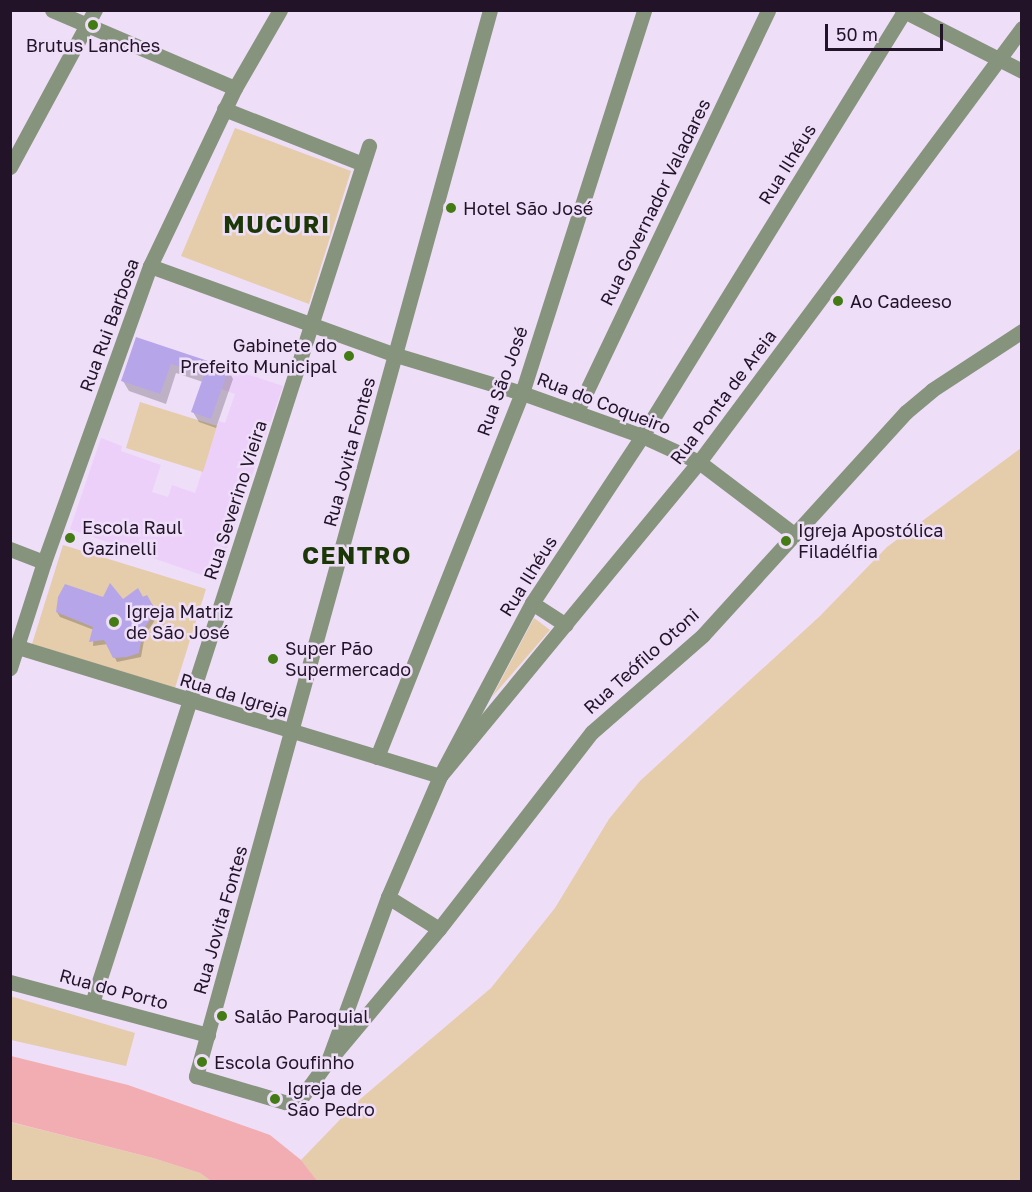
<!DOCTYPE html>
<html>
<head>
<meta charset="utf-8">
<style>
	body { margin:0 }
	#map { position:relative; width:1032px; height:1192px; overflow:hidden; background:#efdef7; font-family:"Golos Text",sans-serif }
	div>[style] { position:absolute }
	.built>* { inset:0; background:#ecd0fa }
	.green>* { inset:0; background:#e5ccab }
	.water>* { inset:0; background:#f1adb1 }
	.shadow>* { inset:0; background:#0003 }
	.building>* { inset:0; background:#b6a6e9 }
	.minor>* { height:15px; margin:-7.5px; padding:0 7.5px; transform-origin:7.5px; border-radius:7.5px; background:#86947e }
	.dots>* { width:16px; height:16px; translate:-50% -50%; box-sizing:border-box; border:3px solid #efdef7; border-radius:50% }
	span { translate:-50% -50%; white-space:nowrap; text-align:center; line-height:1.15; -webkit-text-stroke:5px #efdef7; paint-order:stroke }
	.poi-label { font-size:18px; color:#221329 }
	.left { translate:0 -50%; text-align:left }
	.right { translate:-100% -50%; text-align:right }
	.street-label { font-size:18px; color:#221329 }
	.district-label { font-size:24px; color:#1c3707; font-weight:700; letter-spacing:1.5px }
	.frame { position:absolute; inset:0; border:12px solid #221329; pointer-events:none }
	.scale { position:absolute; left:825px; top:24px; width:118px; height:27px; box-sizing:border-box; border:3px solid #221329; border-top:0; padding-left:8px; font-size:18px; line-height:21px; white-space:nowrap; color:#221329; -webkit-text-stroke:4px #efdef7; paint-order:stroke }
</style>
</head>
<body>
<div id="map">
	<div class="built">
		<i style="clip-path:polygon(229px 368px,283px 386px,216px 580px,70px 529px,101px 438px,122px 446px,121px 451px,161px 465px,152px 492px,168px 497px,172px 485px,195px 493px,217px 426px,219px 421px,225px 423px,235px 394px,221px 389px)"></i>
	</div>
	<div class="green">
		<i style="clip-path:polygon(235px 128px,351px 171px,309px 304px,181px 256px)"></i>
		<i style="clip-path:polygon(140px 402px,217px 426px,203px 472px,126px 448px)"></i>
		<i style="clip-path:polygon(1021px 448px,1021px 1181px,317px 1182px,301px 1160px,358px 1101px,491px 988px,555px 908px,609px 819px,640px 781px,820px 616px,887px 547px)"></i>
		<i style="clip-path:polygon(63px 545px,206px 589px,175px 688px,32px 644px)"></i>
		<i style="clip-path:polygon(534px 618px,550px 630px,492px 697px)"></i>
		<i style="clip-path:polygon(10px 996px,135px 1033px,126px 1066px,11px 1040px)"></i>
		<i style="clip-path:polygon(10px 1122px,153px 1158px,200px 1173px,211px 1181px,11px 1181px)"></i>
	</div>
	<div class="water">
		<i style="clip-path:polygon(11px 1056px,128px 1085px,270px 1135px,301px 1160px,317px 1181px,211px 1181px,200px 1173px,153px 1158px,11px 1122px)"></i>
	</div>
	<div class="shadow">
		<i style="clip-path:polygon(137px 339px,228px 369px,233px 379px,216px 428px,199px 422px,193px 412px,203px 382px,176px 373px,166px 404px,129px 391px,123px 381px)"></i>
		<i style="clip-path:polygon(147px 596px,157px 617px,145px 635px,141px 657px,117px 662px,108px 644px,93px 646px,94px 630px,60px 617px,57px 612px,104px 599px,122px 601px)"></i>
	</div>
	<div class="building">
		<i style="clip-path:polygon(136px 337px,229px 368px,211px 419px,191px 412px,204px 375px,171px 364px,160px 394px,121px 381px)"></i>
		<i style="clip-path:polygon(110px 583px,123px 599px,138px 588px,143px 597px,147px 595px,156px 611px,143px 630px,139px 653px,127px 657px,113px 658px,104px 640px,89px 642px,93px 627px,56px 612px,58px 597px,65px 584px,103px 597px)"></i>
	</div>
	<div class="minor">
		<i style="left:52px;top:10px;width:199px;rotate:23.1deg"></i>
		<i style="left:490px;top:10px;width:1106px;rotate:105.42deg"></i>
		<i style="left:196px;top:1076px;width:96px;rotate:16.4deg"></i>
		<i style="left:288px;top:1103px;width:14px;rotate:-21deg"></i>
		<i style="left:301px;top:1098px;width:46px;rotate:-53.9deg"></i>
		<i style="left:328px;top:1061px;width:175px;rotate:-69.9deg"></i>
		<i style="left:388px;top:897px;width:132px;rotate:-66.7deg"></i>
		<i style="left:440px;top:776px;width:196px;rotate:-62deg"></i>
		<i style="left:532px;top:603px;width:200px;rotate:-56.6deg"></i>
		<i style="left:642px;top:436px;width:501px;rotate:-58.31deg"></i>
		<i style="left:902px;top:10px;width:135px;rotate:26.9deg"></i>
		<i style="left:224px;top:109px;width:149px;rotate:21.6deg"></i>
		<i style="left:10px;top:167px;width:179px;rotate:-61.6deg"></i>
		<i style="left:150px;top:266px;width:262px;rotate:19.9deg"></i>
		<i style="left:396px;top:355px;width:132px;rotate:16.8deg"></i>
		<i style="left:522px;top:393px;width:127px;rotate:19.7deg"></i>
		<i style="left:642px;top:436px;width:63px;rotate:24.5deg"></i>
		<i style="left:699px;top:462px;width:119px;rotate:37.2deg"></i>
		<i style="left:577px;top:411px;width:444px;rotate:-64.5deg"></i>
		<i style="left:10px;top:549px;width:36px;rotate:21deg"></i>
		<i style="left:532px;top:603px;width:40px;rotate:32.9deg"></i>
		<i style="left:18px;top:647px;width:441px;rotate:17deg"></i>
		<i style="left:440px;top:776px;width:407px;rotate:-50.5deg"></i>
		<i style="left:699px;top:462px;width:541px;rotate:-53.34deg"></i>
		<i style="left:10px;top:668px;width:111px;rotate:-72.2deg"></i>
		<i style="left:44px;top:562px;width:314px;rotate:-70.3deg"></i>
		<i style="left:150px;top:266px;width:197px;rotate:-64.5deg"></i>
		<i style="left:235px;top:88px;width:90px;rotate:-60deg"></i>
		<i style="left:377px;top:757px;width:392px;rotate:-68.3deg"></i>
		<i style="left:522px;top:393px;width:402px;rotate:-72.3deg"></i>
		<i style="left:388px;top:897px;width:60px;rotate:32.1deg"></i>
		<i style="left:10px;top:982px;width:205px;rotate:15deg"></i>
		<i style="left:92px;top:1003px;width:901px;rotate:-72.09deg"></i>
		<i style="left:336px;top:1052px;width:160px;rotate:-50.1deg"></i>
		<i style="left:439px;top:929px;width:249px;rotate:-52.2deg"></i>
		<i style="left:592px;top:732px;width:147px;rotate:-41.1deg"></i>
		<i style="left:703px;top:635px;width:302px;rotate:-47.7deg"></i>
		<i style="left:906px;top:412px;width:34px;rotate:-40deg"></i>
		<i style="left:932px;top:390px;width:108px;rotate:-33.2deg"></i>
	</div>
	<div class="dots">
		<i style="left:93px;top:25px;background:#437c14"></i>
		<i style="left:451px;top:208px;background:#437c14"></i>
		<i style="left:838px;top:301px;background:#437c14"></i>
		<i style="left:349px;top:356px;background:#437c14"></i>
		<i style="left:70px;top:538px;background:#437c14"></i>
		<i style="left:786px;top:541px;background:#437c14"></i>
		<i style="left:114px;top:622px;background:#437c14"></i>
		<i style="left:273px;top:659px;background:#437c14"></i>
		<i style="left:222px;top:1016px;background:#437c14"></i>
		<i style="left:202px;top:1062px;background:#437c14"></i>
		<i style="left:275px;top:1099px;background:#437c14"></i>
	</div>
	<div class="poi-label">
		<span style="left:93px;top:45px">Brutus Lanches</span>
		<span class="left" style="left:463px;top:208px">Hotel São José</span>
		<span class="left" style="left:850px;top:301px">Ao Cadeeso</span>
		<span class="right" style="left:337px;top:356px">Gabinete do<br>Prefeito Municipal</span>
		<span class="left" style="left:82px;top:538px">Escola Raul<br>Gazinelli</span>
		<span class="left" style="left:798px;top:541px">Igreja Apostólica<br>Filadélfia</span>
		<span class="left" style="left:126px;top:622px">Igreja Matriz<br>de São José</span>
		<span class="left" style="left:285px;top:659px">Super Pão<br>Supermercado</span>
		<span class="left" style="left:234px;top:1016px">Salão Paroquial</span>
		<span class="left" style="left:214px;top:1062px">Escola Goufinho</span>
		<span class="left" style="left:287px;top:1099px">Igreja de<br>São Pedro</span>
	</div>
	<div class="street-label">
		<span style="left:787px;top:164px;rotate:-58deg">Rua Ilhéus</span>
		<span style="left:655px;top:202px;rotate:-64deg">Rua Governador Valadares</span>
		<span style="left:109px;top:325px;rotate:-70deg">Rua Rui Barbosa</span>
		<span style="left:502px;top:381px;rotate:-70deg">Rua São José</span>
		<span style="left:723px;top:397px;rotate:-53deg">Rua Ponta de Areia</span>
		<span style="left:604px;top:403px;rotate:21deg">Rua do Coqueiro</span>
		<span style="left:349px;top:452px;rotate:-75deg">Rua Jovita Fontes</span>
		<span style="left:235px;top:500px;rotate:-72deg">Rua Severino Vieira</span>
		<span style="left:528px;top:576px;rotate:-58deg">Rua Ilhéus</span>
		<span style="left:641px;top:661px;rotate:-42deg">Rua Teófilo Otoni</span>
		<span style="left:234px;top:695px;rotate:17deg">Rua da Igreja</span>
		<span style="left:220px;top:920px;rotate:-74deg">Rua Jovita Fontes</span>
		<span style="left:114px;top:989px;rotate:15deg">Rua do Porto</span>
	</div>
	<div class="district-label">
		<span style="left:277px;top:224px">MUCURI</span>
		<span style="left:357px;top:555px">CENTRO</span>
	</div>
	<div class="frame"></div>
	<div class="scale">50 m</div>
</div>
</body>
</html>
